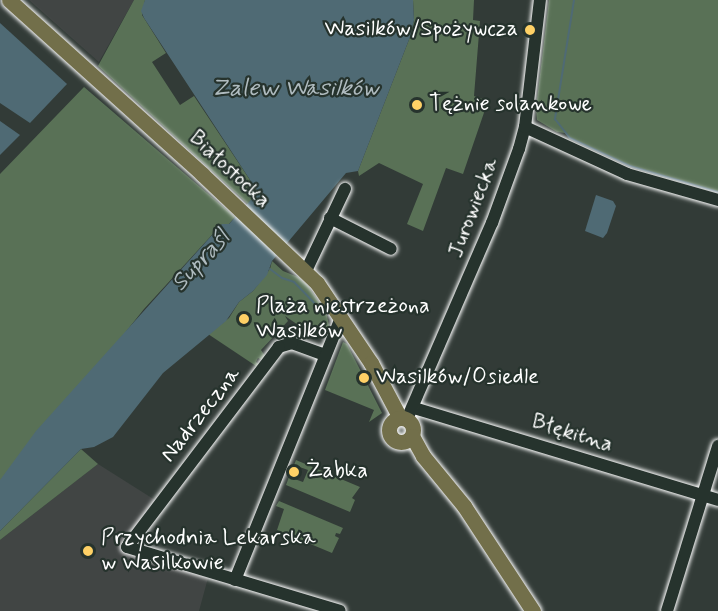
<!DOCTYPE html>
<html>
<head>
<meta charset="utf-8">
<style>
	body { margin:0 }
	#map { position:relative; width:718px; height:611px; overflow:hidden; background:#323b37; font-family:Mynerve,sans-serif }
	div>[style] { position:absolute }
	.built>* { inset:0; background:#414544 }
	.green>* { inset:0; background:#597156 }
	.water>* { inset:0; background:#4f6a74 }
	.stream>* { height:2px; margin:-1px; padding:0 1px; transform-origin:1px; border-radius:1px; background:#4f6a74 }
	.roads { filter:drop-shadow(0 0 2px #fff) drop-shadow(0 0 2px #fff) }
	.minor>* { height:12px; margin:-6px; padding:0 6px; transform-origin:6px; border-radius:6px; background:#26332d }
	.major>* { height:15px; margin:-7.5px; padding:0 7.5px; transform-origin:7.5px; border-radius:7.5px; background:#726f4a }
	.major>.ring { margin:-7.5px; padding:0; box-sizing:content-box; background:none; border:15px solid #726f4a; border-radius:50% }
	.dots>* { width:16px; height:16px; translate:-50% -50%; box-sizing:border-box; border:3px solid #26332d; border-radius:50% }
	span { translate:-50% -50%; white-space:nowrap; text-align:center; line-height:1.15; -webkit-text-stroke:4.5px #26332d; paint-order:stroke }
	.poi-label { font-size:22px; color:#fff }
	.right { translate:-100% -50%; text-align:right }
	.left { translate:0 -50%; text-align:left }
	.street-label { font-size:22px; color:#fff }
	.water-label { font-size:24px; color:#b0bcc0; font-style:italic }
</style>
</head>
<body>
<div id="map">
	<div class="built">
		<i style="clip-path:polygon(29px 0,134px 0,99px 62px)"></i>
		<i style="clip-path:polygon(98px 464px,155px 500px,122px 551px,208px 578px,199px 611px,0 611px,0 540px)"></i>
	</div>
	<div class="green">
		<i style="clip-path:polygon(134px 0,145px 0,142px 15px,166px 53px,152px 62px,180px 105px,194px 96px,258px 192px,248px 204px,98px 66px)"></i>
		<i style="clip-path:polygon(413px 0,474px 0,473px 20px,480px 21px,474px 96px,488px 101px,463px 174px,446px 168px,423px 231px,407px 224px,423px 184px,379px 163px,359px 176px,358px 171px,410px 37px,414px 20px)"></i>
		<i style="clip-path:polygon(549px 0,718px 0,718px 192px,630px 166px,570px 138px,565px 133px,557px 132px,537px 120px,536px 108px)"></i>
		<i style="clip-path:polygon(84px 87px,235px 217px,229px 224px,222px 224px,144px 309px,0 489px,0 174px)"></i>
		<i style="clip-path:polygon(272px 261px,283px 271px,298px 277px,308px 286px,326px 312px,329px 325px,324px 338px,309px 329px,307px 331px,285px 316px,288px 321px,261px 350px,265px 356px,262px 360px,258px 358px,256px 362px,261px 366px,259px 368px,208px 334px,229px 318px,239px 302px,253px 291px,270px 269px)"></i>
		<i style="clip-path:polygon(343px 342px,347px 344px,382px 413px,369px 422px,374px 410px,325px 390px)"></i>
		<i style="clip-path:polygon(81px 449px,98px 464px,0 540px,0 531px)"></i>
		<i style="clip-path:polygon(296px 460px,360px 487px,352px 498px,355px 500px,350px 512px,286px 485px,289px 477px,303px 482px,308px 470px,294px 465px)"></i>
		<i style="clip-path:polygon(279px 501px,343px 528px,340px 534px,336px 533px,335px 536px,339px 538px,332px 553px,277px 530px,284px 509px,276px 506px)"></i>
	</div>
	<div class="water">
		<i style="clip-path:polygon(145px 0,413px 0,414px 20px,410px 37px,358px 171px,346px 173px,272px 261px,267px 275px,253px 291px,239px 302px,226px 321px,163px 373px,113px 437px,94px 447px,81px 449px,0 531px,0 480px,36px 431px,222px 224px,229px 224px,258px 192px,144px 18px,141px 11px)"></i>
		<i style="clip-path:polygon(0 23px,67px 84px,30px 123px,0 103px)"></i>
		<i style="clip-path:polygon(0 121px,20px 135px,0 155px)"></i>
		<i style="clip-path:polygon(596px 195px,613px 201px,616px 206px,607px 233px,603px 238px,585px 231px)"></i>
	</div>
	<div class="stream">
		<i style="left:574px;top:0;width:121px;rotate:99.1deg"></i>
		<i style="left:555px;top:119px;width:24px;rotate:52deg"></i>
		<i style="left:570px;top:138px;width:66px;rotate:25deg"></i>
		<i style="left:630px;top:166px;width:92px;rotate:16.5deg"></i>
		<i style="left:270px;top:269px;width:15px;rotate:37deg"></i>
		<i style="left:282px;top:278px;width:13px;rotate:18deg"></i>
		<i style="left:294px;top:282px;width:32px;rotate:46deg"></i>
	</div>
	<div class="roads">
		<div class="minor">
			<i style="left:525px;top:127px;width:112px;rotate:24.7deg"></i>
			<i style="left:627px;top:174px;width:95px;rotate:15.9deg"></i>
			<i style="left:330px;top:218px;width:68px;rotate:26.9deg"></i>
			<i style="left:306px;top:271px;width:91px;rotate:-64.6deg"></i>
			<i style="left:325px;top:355px;width:35px;rotate:-160deg"></i>
			<i style="left:292px;top:343px;width:14px;rotate:163deg"></i>
			<i style="left:279px;top:347px;width:251px;rotate:127.2deg"></i>
			<i style="left:127px;top:547px;width:222px;rotate:16.7deg"></i>
			<i style="left:414px;top:408px;width:318px;rotate:16.8deg"></i>
			<i style="left:407px;top:419px;width:214px;rotate:-66.6deg"></i>
			<i style="left:492px;top:223px;width:79px;rotate:-70deg"></i>
			<i style="left:519px;top:149px;width:23px;rotate:-75deg"></i>
			<i style="left:525px;top:127px;width:128px;rotate:-83.3deg"></i>
			<i style="left:235px;top:580px;width:284px;rotate:-68deg"></i>
			<i style="left:667px;top:611px;width:173px;rotate:-72.8deg"></i>
		</div>
		<div class="major">
			<i style="left:9px;top:0;width:260px;rotate:42deg"></i>
			<i style="left:202px;top:174px;width:158px;rotate:43.5deg"></i>
			<i style="left:317px;top:283px;width:97px;rotate:56deg"></i>
			<i style="left:371px;top:363px;width:62px;rotate:62.2deg"></i>
			<i class="ring" style="left:389px;top:418px;width:9px;height:9px"></i>
			<i style="left:412px;top:436px;width:23px;rotate:61deg"></i>
			<i style="left:423px;top:456px;width:65px;rotate:50.6deg"></i>
			<i style="left:464px;top:506px;width:126px;rotate:56.7deg"></i>
		</div>
	</div>
	<div class="dots">
		<i style="left:530px;top:30px;background:#ffd166"></i>
		<i style="left:417px;top:105px;background:#ffd166"></i>
		<i style="left:244px;top:319px;background:#ffd166"></i>
		<i style="left:364px;top:378px;background:#ffd166"></i>
		<i style="left:294px;top:472px;background:#ffd166"></i>
		<i style="left:88px;top:551px;background:#ffd166"></i>
	</div>
	<div class="poi-label">
		<span class="right" style="left:518px;top:30px">Wasilków/Spożywcza</span>
		<span class="left" style="left:429px;top:105px">Tężnie solankowe</span>
		<span class="left" style="left:256px;top:319px">Plaża niestrzeżona<br>Wasilków</span>
		<span class="left" style="left:376px;top:378px">Wasilków/Osiedle</span>
		<span class="left" style="left:306px;top:472px">Żabka</span>
		<span class="left" style="left:101px;top:551px">Przychodnia Lekarska<br>w Wasilkowie</span>
	</div>
	<div class="street-label">
		<span style="left:229px;top:170px;rotate:43deg">Białostocka</span>
		<span style="left:474px;top:208px;rotate:-69deg">Jurowiecka</span>
		<span style="left:201px;top:415px;rotate:-52deg">Nadrzeczna</span>
		<span style="left:572px;top:434px;rotate:17deg">Błękitna</span>
	</div>
	<div class="water-label">
		<span style="left:295px;top:89px">Zalew Wasilków</span>
		<span style="left:201px;top:261px;rotate:-47deg">Supraśl</span>
	</div>
</div>
</body>
</html>
